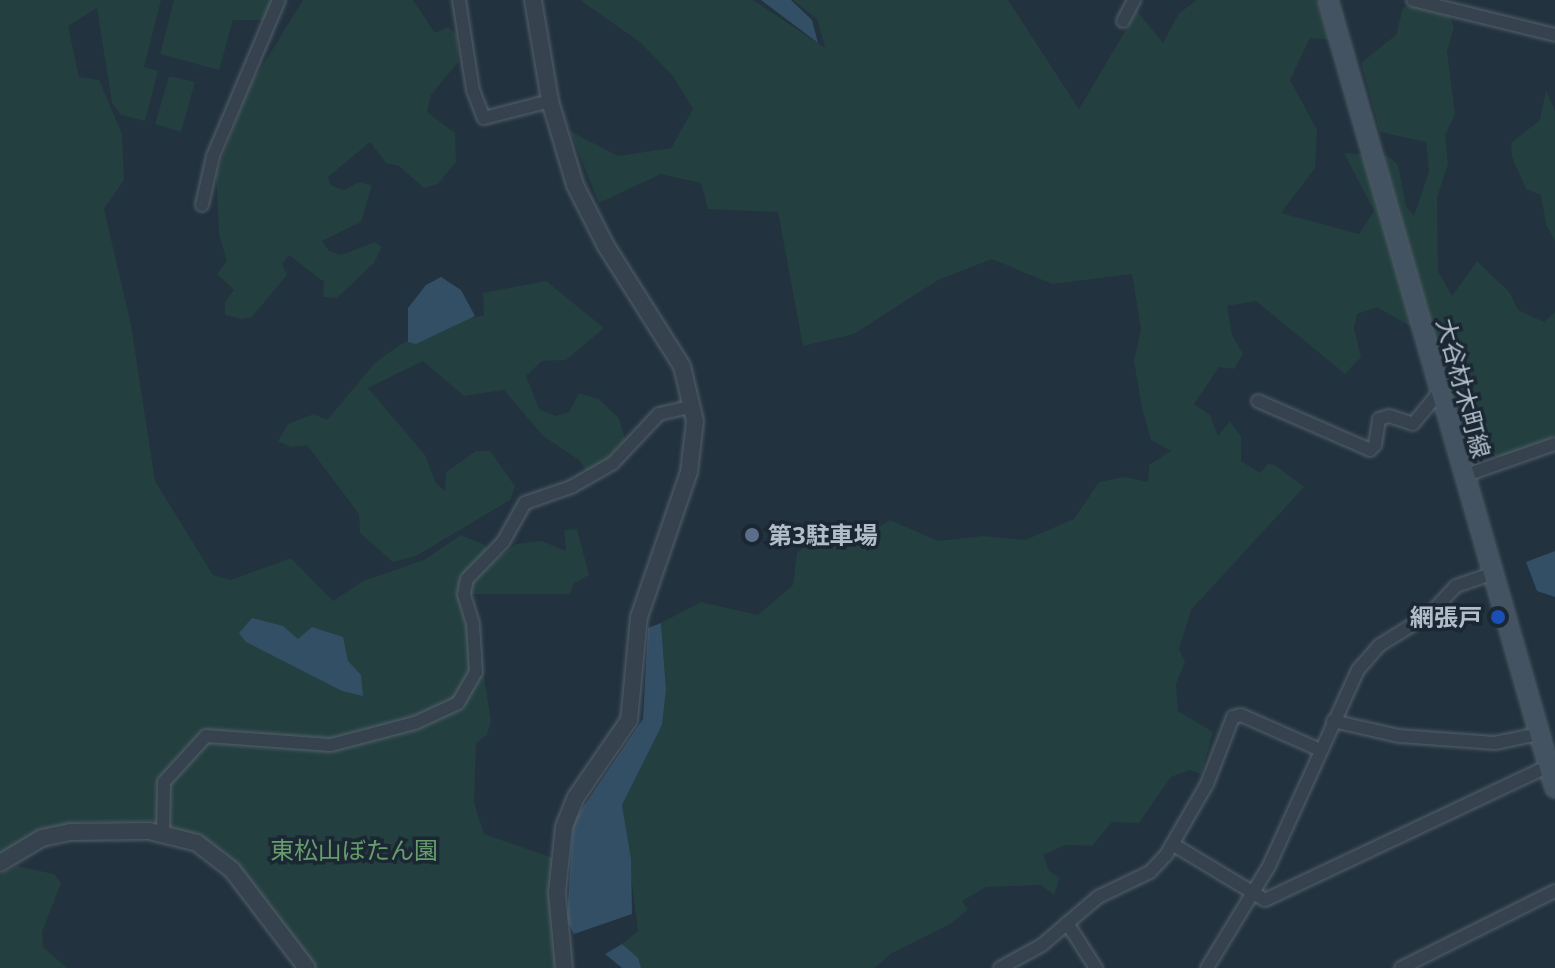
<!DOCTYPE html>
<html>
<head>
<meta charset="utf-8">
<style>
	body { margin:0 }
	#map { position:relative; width:1555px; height:968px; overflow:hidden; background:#22323e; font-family:"Noto Sans","Noto Sans JP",sans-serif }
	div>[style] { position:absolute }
	.green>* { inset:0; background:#243f3f }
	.water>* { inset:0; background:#334f65 }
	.roads { filter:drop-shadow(0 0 2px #54616c) drop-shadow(0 0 2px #54616c) }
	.minor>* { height:12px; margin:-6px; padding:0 6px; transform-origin:6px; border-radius:6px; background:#36434e }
	.tertiary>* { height:16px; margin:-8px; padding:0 8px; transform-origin:8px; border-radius:8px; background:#36434e }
	.secondary>* { height:18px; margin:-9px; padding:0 9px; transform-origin:9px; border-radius:9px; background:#445362 }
	.dots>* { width:22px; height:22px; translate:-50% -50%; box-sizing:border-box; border:4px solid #1b2833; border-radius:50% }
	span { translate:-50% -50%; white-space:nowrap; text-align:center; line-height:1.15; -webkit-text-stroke:7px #1b2833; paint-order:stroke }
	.street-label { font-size:24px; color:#b2beca }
	.poi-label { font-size:24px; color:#b2beca; font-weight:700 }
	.left { translate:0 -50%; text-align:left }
	.right { translate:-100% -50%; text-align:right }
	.park-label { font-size:24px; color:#679c6c }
</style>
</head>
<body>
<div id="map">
	<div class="green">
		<i style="clip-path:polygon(0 0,161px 0,144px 67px,158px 71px,145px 121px,121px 115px,112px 103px,97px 8px,68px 26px,79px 77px,99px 80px,122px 134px,124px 180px,104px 209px,131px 325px,155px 481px,213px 575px,231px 580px,291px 558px,333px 601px,363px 581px,424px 560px,461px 535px,485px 545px,489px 553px,478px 574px,516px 544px,542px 541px,566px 551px,564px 530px,577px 529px,589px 575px,574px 583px,570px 594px,471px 594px,491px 721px,487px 735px,476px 743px,474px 803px,484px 834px,553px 858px,557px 968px,314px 968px,226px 854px,203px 838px,156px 821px,81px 822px,40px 829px,0 855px)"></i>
		<i style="clip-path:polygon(174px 0,288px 0,262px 20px,233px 20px,219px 70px,160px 54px)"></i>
		<i style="clip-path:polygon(303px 0,413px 0,435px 33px,448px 27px,457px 35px,458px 62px,431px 95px,427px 112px,455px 133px,456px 162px,438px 184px,424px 188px,399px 166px,386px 163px,370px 142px,328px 177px,330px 185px,344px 190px,359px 182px,372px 185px,361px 222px,322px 241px,329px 251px,341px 255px,375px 242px,382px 247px,374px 263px,337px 298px,323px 297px,324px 282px,289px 255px,282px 264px,287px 275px,252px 317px,242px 319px,225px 315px,225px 302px,234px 290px,217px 274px,227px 261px,219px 234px,216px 174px,249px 87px)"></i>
		<i style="clip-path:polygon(580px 0,753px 0,825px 48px,817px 19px,793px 0,1008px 0,1079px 109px,1137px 11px,1163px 43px,1179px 13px,1197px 0,1316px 0,1330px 40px,1310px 38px,1290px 80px,1317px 130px,1315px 168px,1281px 213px,1359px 234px,1374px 211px,1344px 153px,1388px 156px,1398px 165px,1406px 206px,1414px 216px,1429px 171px,1426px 142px,1380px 132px,1361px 63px,1396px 35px,1403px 8px,1411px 5px,1450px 16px,1454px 27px,1447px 52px,1455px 114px,1445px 135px,1448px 164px,1437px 197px,1438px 271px,1452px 296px,1477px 261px,1510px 293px,1518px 310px,1544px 322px,1555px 312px,1555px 436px,1507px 455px,1475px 458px,1431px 338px,1377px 307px,1357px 314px,1354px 328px,1361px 357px,1345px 374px,1256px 301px,1227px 306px,1232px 335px,1243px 354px,1234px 369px,1219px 367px,1194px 404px,1210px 415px,1218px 436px,1230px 421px,1241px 437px,1241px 461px,1260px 473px,1268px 464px,1275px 465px,1304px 487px,1191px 610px,1179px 649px,1185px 662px,1176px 684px,1178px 711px,1213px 732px,1201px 774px,1189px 770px,1171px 777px,1139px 823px,1112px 822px,1092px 846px,1065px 845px,1043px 855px,1049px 871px,1060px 878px,1054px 895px,1041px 885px,986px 887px,962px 901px,968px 910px,950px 924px,892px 953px,875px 968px,641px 968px,622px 944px,638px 931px,622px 805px,662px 725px,666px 690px,661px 623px,701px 602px,758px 615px,793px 585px,797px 553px,823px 533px,842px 550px,890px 520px,938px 541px,983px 536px,1025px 540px,1074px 519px,1099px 482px,1125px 477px,1148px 482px,1149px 465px,1171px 451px,1151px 440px,1142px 408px,1134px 361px,1141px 329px,1132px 274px,1052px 284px,992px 259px,938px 280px,854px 334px,803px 346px,778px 212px,708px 209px,701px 183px,661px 174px,599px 203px,570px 131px,618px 156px,671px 148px,693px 109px,673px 76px,640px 42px)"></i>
		<i style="clip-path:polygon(169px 76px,195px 82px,181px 132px,155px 124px)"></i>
		<i style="clip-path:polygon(1546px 90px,1555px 111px,1555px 241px,1546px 224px,1541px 195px,1526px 189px,1512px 157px,1511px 143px,1540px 120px)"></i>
		<i style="clip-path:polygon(546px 281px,604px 328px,566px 360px,542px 361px,526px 376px,539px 409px,556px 416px,569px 412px,579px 393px,599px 399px,619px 419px,625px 439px,603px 464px,587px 472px,579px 460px,543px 436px,504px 390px,464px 396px,423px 361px,368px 388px,425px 455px,436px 483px,445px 491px,446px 472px,476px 451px,490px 451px,515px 486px,510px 500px,416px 556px,393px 562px,360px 533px,359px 514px,307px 445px,291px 447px,278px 441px,288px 424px,314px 414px,327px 420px,376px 362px,400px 345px,439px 325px,484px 315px,483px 293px)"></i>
		<i style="clip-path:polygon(17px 866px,54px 874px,61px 883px,42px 932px,43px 947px,67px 968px,0 968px,0 874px)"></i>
	</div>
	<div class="water">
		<i style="clip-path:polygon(761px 0,791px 0,812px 20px,818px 43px)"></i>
		<i style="clip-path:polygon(441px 277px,461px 290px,475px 316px,416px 344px,408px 342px,408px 308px,426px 285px)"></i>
		<i style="clip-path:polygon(1555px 551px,1555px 597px,1537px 591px,1526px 562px)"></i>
		<i style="clip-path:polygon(252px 618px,283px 626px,298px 639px,312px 627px,343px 637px,348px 661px,361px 675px,363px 696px,342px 691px,246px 642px,239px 633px)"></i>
		<i style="clip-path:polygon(661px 623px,666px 690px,662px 725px,622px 805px,631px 859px,632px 914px,574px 934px,567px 920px,573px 822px,643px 719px,648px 628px)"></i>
		<i style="clip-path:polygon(622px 944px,638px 958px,641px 968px,622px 968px,605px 954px)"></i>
	</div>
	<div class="roads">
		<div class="minor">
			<i style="left:459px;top:0;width:91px;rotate:81.2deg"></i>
			<i style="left:473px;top:90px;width:30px;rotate:69deg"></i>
			<i style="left:484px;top:118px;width:68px;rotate:-14.4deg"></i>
			<i style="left:1413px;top:0;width:146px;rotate:13.8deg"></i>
			<i style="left:1123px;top:21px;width:24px;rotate:-62deg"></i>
			<i style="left:202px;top:205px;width:50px;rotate:-77.3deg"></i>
			<i style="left:213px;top:156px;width:169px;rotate:-67.1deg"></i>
			<i style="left:1258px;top:401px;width:122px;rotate:23.6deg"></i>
			<i style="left:1370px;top:450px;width:7px;rotate:-45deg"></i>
			<i style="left:1375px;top:445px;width:26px;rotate:-81deg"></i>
			<i style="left:1379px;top:419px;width:10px;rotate:-17deg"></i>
			<i style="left:1389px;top:416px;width:25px;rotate:18deg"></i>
			<i style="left:1413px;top:424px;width:44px;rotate:-50.5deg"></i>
			<i style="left:1463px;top:476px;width:97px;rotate:-19.2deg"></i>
			<i style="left:1333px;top:721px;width:68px;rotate:12.8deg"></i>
			<i style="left:1399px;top:736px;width:96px;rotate:4.2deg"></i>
			<i style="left:1495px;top:743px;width:45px;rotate:-11.6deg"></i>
			<i style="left:163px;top:834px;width:52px;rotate:-88.9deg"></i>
			<i style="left:164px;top:782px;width:62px;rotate:-47.6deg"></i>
			<i style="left:206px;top:736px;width:125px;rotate:4.1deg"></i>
			<i style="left:331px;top:745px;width:87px;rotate:-14.7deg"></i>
			<i style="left:415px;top:723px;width:47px;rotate:-24.9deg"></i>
			<i style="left:458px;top:703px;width:36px;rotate:-60deg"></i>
			<i style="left:476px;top:672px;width:48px;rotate:-93.6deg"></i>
			<i style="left:473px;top:624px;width:31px;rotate:-107deg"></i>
			<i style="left:464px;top:594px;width:15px;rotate:-79deg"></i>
			<i style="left:467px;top:579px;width:52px;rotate:-45.8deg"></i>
			<i style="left:503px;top:542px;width:45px;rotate:-60.6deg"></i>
			<i style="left:525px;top:503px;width:49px;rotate:-19.2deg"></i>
			<i style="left:571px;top:487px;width:48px;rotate:-29.7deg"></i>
			<i style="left:613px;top:463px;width:67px;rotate:-46.8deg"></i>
			<i style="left:659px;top:414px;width:35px;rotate:-13deg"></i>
			<i style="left:1174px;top:845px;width:106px;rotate:31.1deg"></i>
			<i style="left:1265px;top:900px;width:313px;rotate:-25.3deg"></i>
			<i style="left:1067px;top:923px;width:54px;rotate:57.2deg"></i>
			<i style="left:1000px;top:968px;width:48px;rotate:-28.7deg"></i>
			<i style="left:1042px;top:945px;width:74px;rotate:-40.6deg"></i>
			<i style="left:1098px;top:897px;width:58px;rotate:-25.7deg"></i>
			<i style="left:1150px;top:872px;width:23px;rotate:-47deg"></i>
			<i style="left:1166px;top:855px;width:82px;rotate:-60deg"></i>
			<i style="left:1207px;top:784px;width:72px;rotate:-68.8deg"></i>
			<i style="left:1233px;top:717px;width:8px;rotate:-14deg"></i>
			<i style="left:1241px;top:715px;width:86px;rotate:23.9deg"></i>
			<i style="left:1207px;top:968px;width:119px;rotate:-58.7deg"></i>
			<i style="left:1269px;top:866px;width:215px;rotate:-65.6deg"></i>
			<i style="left:1358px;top:670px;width:33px;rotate:-49deg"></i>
			<i style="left:1380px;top:645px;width:59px;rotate:-31.8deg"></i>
			<i style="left:1430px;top:614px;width:38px;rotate:-47deg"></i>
			<i style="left:1456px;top:586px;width:39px;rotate:-19deg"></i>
			<i style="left:1401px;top:968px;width:172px;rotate:-26.6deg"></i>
		</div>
		<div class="tertiary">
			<i style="left:533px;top:0;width:102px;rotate:80.4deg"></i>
			<i style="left:550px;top:101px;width:88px;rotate:73.4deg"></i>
			<i style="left:575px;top:185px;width:68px;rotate:63.1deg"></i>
			<i style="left:606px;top:246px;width:142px;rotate:57.7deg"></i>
			<i style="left:682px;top:366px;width:57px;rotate:76.7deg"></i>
			<i style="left:695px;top:421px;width:51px;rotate:96.7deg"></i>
			<i style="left:689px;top:472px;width:153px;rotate:109deg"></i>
			<i style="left:639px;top:617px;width:103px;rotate:95.5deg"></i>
			<i style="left:629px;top:720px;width:93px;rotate:124.5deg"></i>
			<i style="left:576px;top:797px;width:32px;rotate:112deg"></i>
			<i style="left:564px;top:827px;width:66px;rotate:96.1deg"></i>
			<i style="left:557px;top:893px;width:75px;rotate:84.7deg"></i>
			<i style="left:0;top:863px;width:49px;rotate:-30.8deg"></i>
			<i style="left:42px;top:838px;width:30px;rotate:-12deg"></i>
			<i style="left:71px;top:832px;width:78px;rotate:-0.7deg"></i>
			<i style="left:149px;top:831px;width:49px;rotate:14deg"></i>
			<i style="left:197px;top:843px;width:44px;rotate:37.6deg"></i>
			<i style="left:232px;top:870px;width:123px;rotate:52.6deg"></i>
		</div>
		<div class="secondary">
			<i style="left:1328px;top:0;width:820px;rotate:73.93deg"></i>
		</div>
	</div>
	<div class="dots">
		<i style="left:752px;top:535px;background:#5c6f8a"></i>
		<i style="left:1498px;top:617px;background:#1a4fb4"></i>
	</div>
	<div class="street-label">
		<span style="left:1464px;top:388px;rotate:75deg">大谷材木町線</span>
	</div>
	<div class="poi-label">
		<span class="left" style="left:768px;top:535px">第3駐車場</span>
		<span class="right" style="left:1482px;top:617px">網張戸</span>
	</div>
	<div class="park-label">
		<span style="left:354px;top:850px">東松山ぼたん園</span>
	</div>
</div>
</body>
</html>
